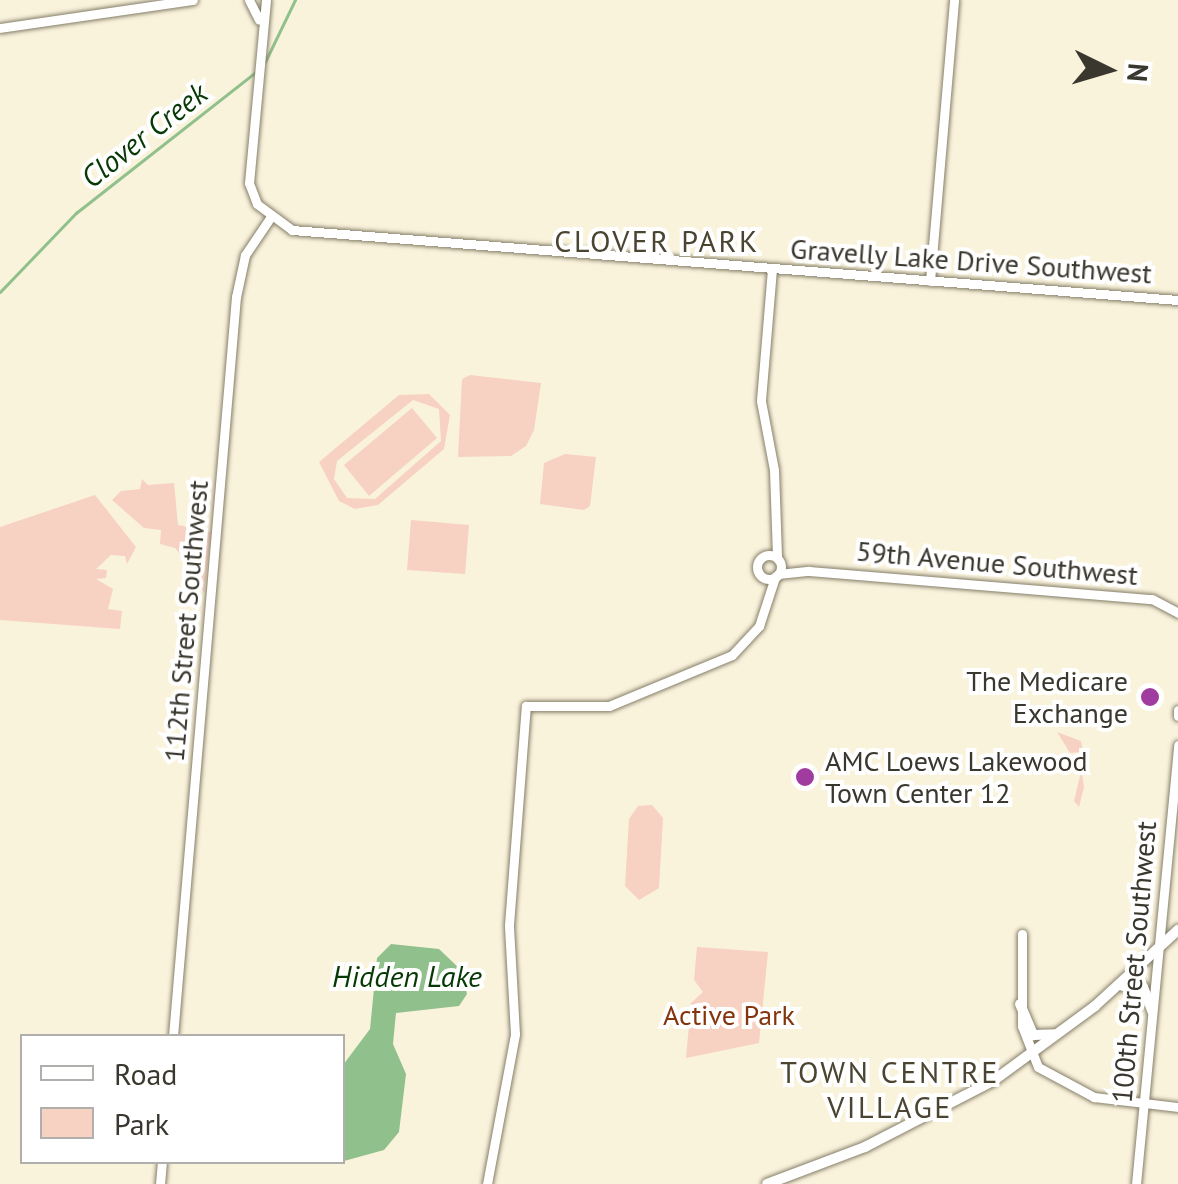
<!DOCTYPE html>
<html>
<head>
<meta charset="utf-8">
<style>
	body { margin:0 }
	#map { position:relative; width:1178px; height:1184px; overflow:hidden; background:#faf3dc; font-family:"PT Sans",sans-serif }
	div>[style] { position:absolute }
	.green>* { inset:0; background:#f7d1c2 }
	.water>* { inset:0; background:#90c08b }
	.stream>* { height:2.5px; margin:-1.25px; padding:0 1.25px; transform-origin:1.25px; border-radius:1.25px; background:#90c08b }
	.roads { filter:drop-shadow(0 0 2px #857e69) drop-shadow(0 0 2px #857e69) }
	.secondary>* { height:9px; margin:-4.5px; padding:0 4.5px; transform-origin:4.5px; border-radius:4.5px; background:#fff }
	.secondary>.ring { margin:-4.5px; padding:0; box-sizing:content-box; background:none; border:9px solid #fff; border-radius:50% }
	.primary>* { height:10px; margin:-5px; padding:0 5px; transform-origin:5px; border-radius:5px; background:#fff }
	.dots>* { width:28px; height:28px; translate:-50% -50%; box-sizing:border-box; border:5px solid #fff; border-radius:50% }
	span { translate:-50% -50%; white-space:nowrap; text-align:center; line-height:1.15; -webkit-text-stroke:8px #fff; paint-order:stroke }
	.street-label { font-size:28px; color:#3a372e }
	.poi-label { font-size:28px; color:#3a372e }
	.right { translate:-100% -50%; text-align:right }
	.left { translate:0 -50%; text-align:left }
	.park-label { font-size:28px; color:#84350d }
	.water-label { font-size:30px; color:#073904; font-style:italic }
	.neighbourhood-label { font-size:30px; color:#4a4431; letter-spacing:2.5px }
	.legend { position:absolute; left:20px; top:1034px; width:325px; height:130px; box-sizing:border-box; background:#fff; border:2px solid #b0afab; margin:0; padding:12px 18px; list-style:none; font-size:30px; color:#3a372e }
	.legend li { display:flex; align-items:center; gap:20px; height:50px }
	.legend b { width:50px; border:2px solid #b0afab }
	.north { position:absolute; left:1058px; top:20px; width:100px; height:100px; -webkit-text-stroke:8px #fff; paint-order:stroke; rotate:95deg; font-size:28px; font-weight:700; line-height:40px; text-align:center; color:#3a372e }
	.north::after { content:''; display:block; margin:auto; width:35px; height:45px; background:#3a372e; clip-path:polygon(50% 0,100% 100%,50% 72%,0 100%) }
</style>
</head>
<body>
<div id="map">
	<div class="green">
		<i style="clip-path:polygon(470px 375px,541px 383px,534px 430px,526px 446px,511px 456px,458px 457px,462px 379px)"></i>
		<i style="clip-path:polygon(evenodd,429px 394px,450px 415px,444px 449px,378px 505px,355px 509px,339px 501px,319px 462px,399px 395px,429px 394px,413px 400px,439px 409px,441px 441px,375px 499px,347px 498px,334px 479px,337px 461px,413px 400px)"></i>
		<i style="clip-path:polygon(412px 408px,437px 438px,369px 496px,344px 465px)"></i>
		<i style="clip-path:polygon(565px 454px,596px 457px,590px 506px,584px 510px,540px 504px,544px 463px)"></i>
		<i style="clip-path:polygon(142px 479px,148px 485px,174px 483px,178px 525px,211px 532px,204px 593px,189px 564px,175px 548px,160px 544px,161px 530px,144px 528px,112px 500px,121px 491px,140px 489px)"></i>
		<i style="clip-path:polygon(95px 495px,136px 547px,127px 564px,125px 556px,111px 555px,96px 569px,107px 570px,106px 578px,96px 579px,113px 589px,108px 609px,122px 611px,120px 629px,0 620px,0 527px)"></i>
		<i style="clip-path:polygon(411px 520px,469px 525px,465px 574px,407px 570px)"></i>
		<i style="clip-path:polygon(1057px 732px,1081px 741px,1083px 752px,1082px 774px,1084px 787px,1079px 807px,1074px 801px,1081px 772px,1068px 757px,1076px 761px,1082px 752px,1070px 753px)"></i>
		<i style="clip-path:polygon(652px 805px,663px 818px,659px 888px,639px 900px,625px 886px,629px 819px,638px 806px)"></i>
		<i style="clip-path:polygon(697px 947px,768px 952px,759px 1043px,686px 1058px,691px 1003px,703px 992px,694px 980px)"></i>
	</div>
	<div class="water">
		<i style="clip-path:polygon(391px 944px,439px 949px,461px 970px,467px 994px,459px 1006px,396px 1013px,393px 1044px,406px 1074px,399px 1132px,384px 1150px,344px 1161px,343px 1065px,370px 1029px,377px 958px)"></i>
	</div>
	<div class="stream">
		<i style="left:265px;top:62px;width:69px;rotate:-64.2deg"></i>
		<i style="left:0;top:292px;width:110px;rotate:-46.1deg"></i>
		<i style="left:76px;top:213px;width:229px;rotate:-38.1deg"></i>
	</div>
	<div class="roads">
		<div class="secondary">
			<i style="left:249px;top:0;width:22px;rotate:63deg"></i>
			<i style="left:266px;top:0;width:184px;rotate:95.3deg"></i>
			<i style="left:249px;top:183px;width:22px;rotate:69deg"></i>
			<i style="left:257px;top:204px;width:44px;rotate:36.6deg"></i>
			<i style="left:292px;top:230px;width:889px;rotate:4.52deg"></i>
			<i style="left:0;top:28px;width:195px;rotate:-8.3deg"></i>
			<i style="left:772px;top:269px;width:132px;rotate:94.8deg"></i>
			<i style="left:761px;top:401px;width:70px;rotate:79.3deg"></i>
			<i style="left:774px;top:470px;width:88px;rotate:88deg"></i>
			<i style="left:930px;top:281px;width:282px;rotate:-85.1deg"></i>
			<i class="ring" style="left:757px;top:555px;width:15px;height:15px"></i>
			<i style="left:778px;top:574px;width:31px;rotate:-6deg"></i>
			<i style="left:809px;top:571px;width:344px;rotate:4.7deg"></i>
			<i style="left:1152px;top:599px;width:30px;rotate:28deg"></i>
			<i style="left:1178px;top:710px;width:6px;rotate:90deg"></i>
			<i style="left:1022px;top:934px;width:92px;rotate:90deg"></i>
			<i style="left:1022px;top:1026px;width:44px;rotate:68.7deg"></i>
			<i style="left:1038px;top:1067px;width:64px;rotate:28.2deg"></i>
			<i style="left:1094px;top:1097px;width:85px;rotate:6.8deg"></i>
			<i style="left:173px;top:1036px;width:742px;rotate:-85.13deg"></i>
			<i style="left:236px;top:297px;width:43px;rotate:-77.9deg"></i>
			<i style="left:245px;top:255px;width:45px;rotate:-56deg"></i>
			<i style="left:160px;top:1184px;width:22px;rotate:-85deg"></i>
			<i style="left:487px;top:1184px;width:153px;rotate:-79.4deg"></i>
			<i style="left:515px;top:1034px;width:109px;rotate:-93.2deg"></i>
			<i style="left:509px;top:925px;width:220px;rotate:-85.6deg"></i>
			<i style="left:526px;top:706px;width:83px"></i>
			<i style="left:609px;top:706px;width:133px;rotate:-22.5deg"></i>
			<i style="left:732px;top:655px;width:40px;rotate:-47deg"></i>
			<i style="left:759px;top:626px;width:52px;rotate:-71.9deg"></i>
			<i style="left:1136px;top:1184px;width:441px;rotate:-84.5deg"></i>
		</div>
		<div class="primary">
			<i style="left:1123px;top:986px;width:20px;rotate:3deg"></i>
			<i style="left:1143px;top:987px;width:26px;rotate:69deg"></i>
			<i style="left:1020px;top:1004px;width:34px;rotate:67deg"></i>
			<i style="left:1033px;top:1035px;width:23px;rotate:-2deg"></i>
			<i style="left:767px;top:1184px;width:105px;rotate:-20.7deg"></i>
			<i style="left:865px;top:1147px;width:144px;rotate:-27.3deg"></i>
			<i style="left:993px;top:1081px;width:127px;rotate:-36.3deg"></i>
			<i style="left:1095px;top:1006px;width:113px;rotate:-42.5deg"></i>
		</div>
	</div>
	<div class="dots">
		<i style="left:1150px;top:697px;background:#a03b9f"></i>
		<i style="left:805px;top:777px;background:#a03b9f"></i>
	</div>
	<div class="street-label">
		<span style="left:971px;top:261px;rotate:4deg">Gravelly Lake Drive Southwest</span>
		<span style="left:997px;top:563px;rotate:5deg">59th Avenue Southwest</span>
		<span style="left:186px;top:621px;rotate:-85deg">112th Street Southwest</span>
		<span style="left:1134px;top:962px;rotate:-85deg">100th Street Southwest</span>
	</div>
	<div class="poi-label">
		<span class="right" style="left:1128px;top:697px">The Medicare<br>Exchange</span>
		<span class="left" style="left:825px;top:777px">AMC Loews Lakewood<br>Town Center 12</span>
	</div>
	<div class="park-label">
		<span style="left:729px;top:1015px">Active Park</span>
	</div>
	<div class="water-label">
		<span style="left:144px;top:135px;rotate:-38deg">Clover Creek</span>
		<span style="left:407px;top:976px">Hidden Lake</span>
	</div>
	<div class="neighbourhood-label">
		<span style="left:657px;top:241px">CLOVER PARK</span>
		<span style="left:890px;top:1089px">TOWN CENTRE<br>VILLAGE</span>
	</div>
	<ul class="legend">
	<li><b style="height:12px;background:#fff"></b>Road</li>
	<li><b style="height:28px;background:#f7d1c2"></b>Park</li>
	</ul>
	<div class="north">N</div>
</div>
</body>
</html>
